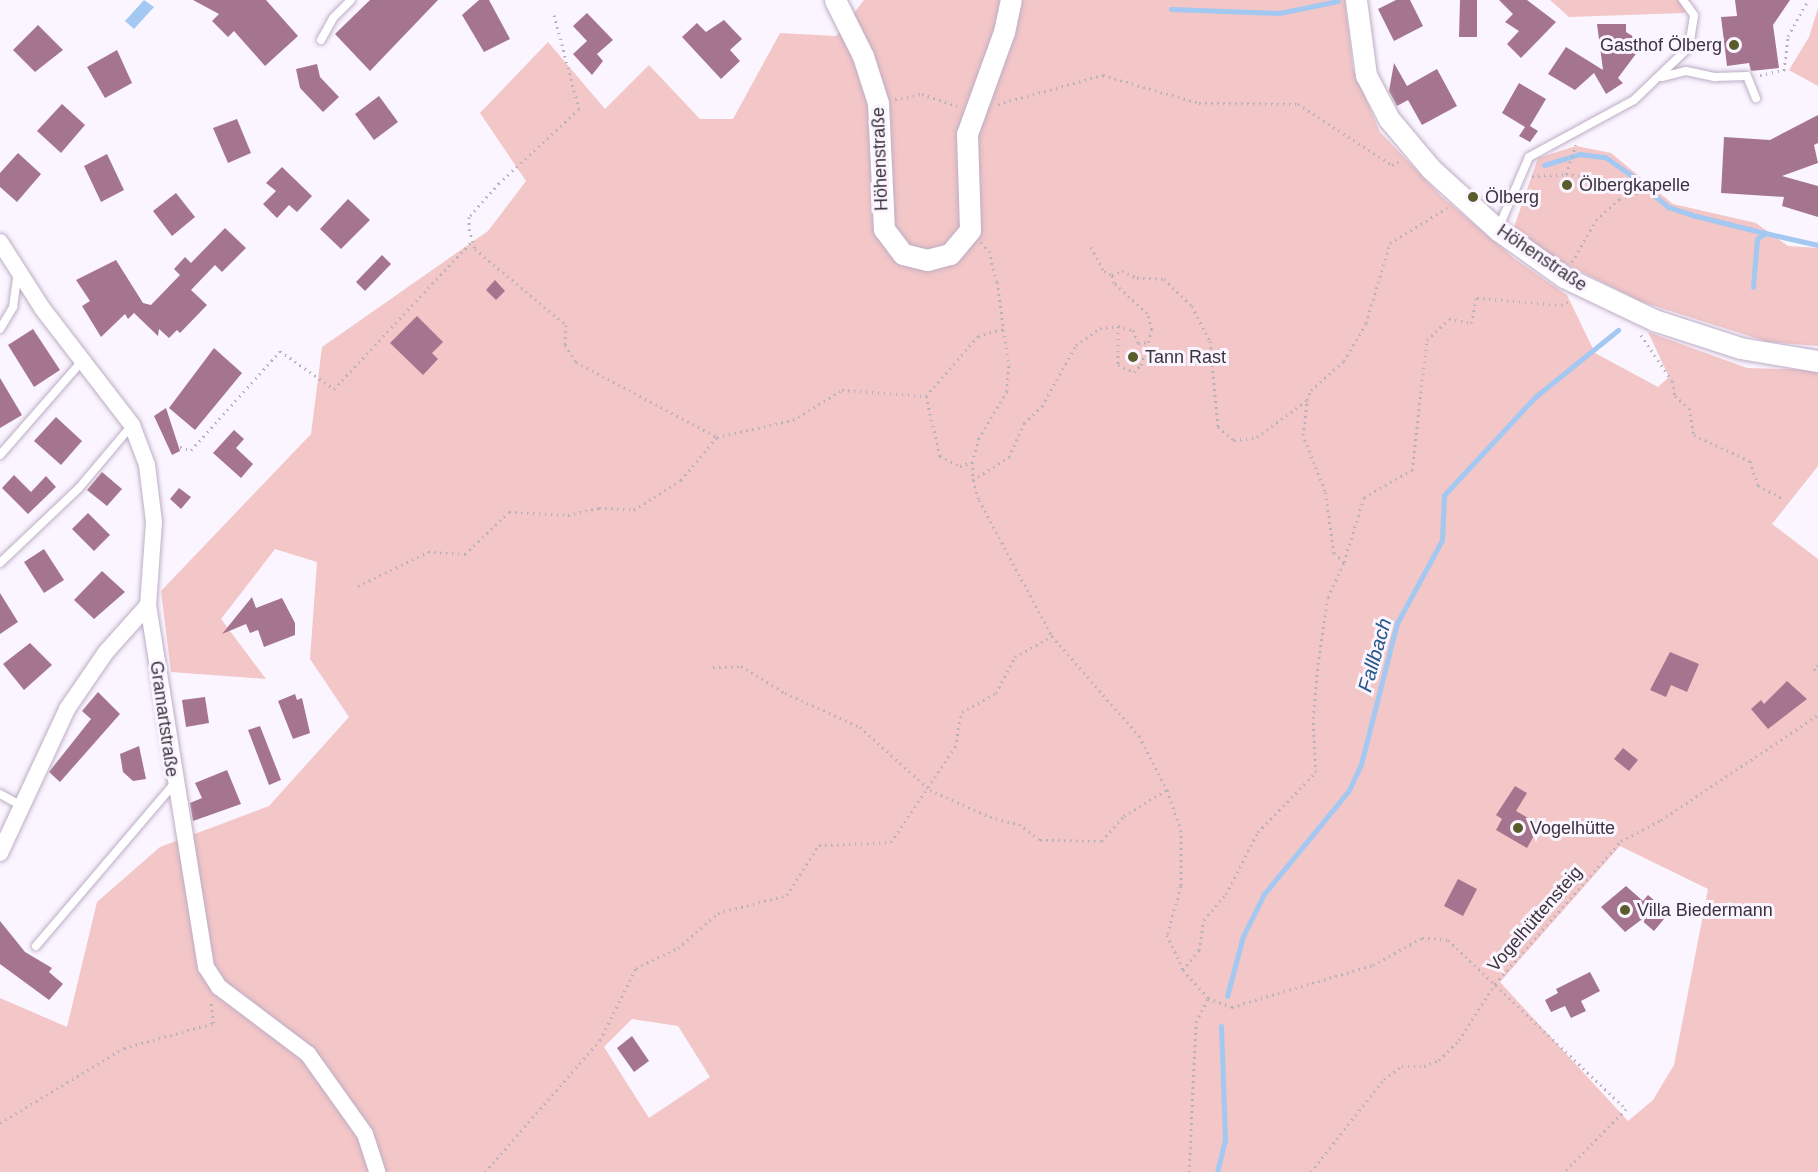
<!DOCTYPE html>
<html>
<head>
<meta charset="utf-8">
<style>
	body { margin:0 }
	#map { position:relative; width:1818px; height:1172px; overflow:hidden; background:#fbf5ff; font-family:Helvetica,sans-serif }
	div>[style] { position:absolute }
	.green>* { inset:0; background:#f3c6c7 }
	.water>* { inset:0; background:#a3c8f1 }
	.stream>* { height:5px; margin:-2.5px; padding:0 2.5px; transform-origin:2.5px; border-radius:2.5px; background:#a3c8f1 }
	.building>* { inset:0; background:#a5758f }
	.path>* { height:3px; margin-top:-1.5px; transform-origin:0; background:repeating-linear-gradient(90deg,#b7b1bb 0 1.5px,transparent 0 6px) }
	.roads { filter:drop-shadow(0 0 2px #bdadc5) drop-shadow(0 0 2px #bdadc5) }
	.service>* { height:8px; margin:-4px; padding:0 4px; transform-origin:4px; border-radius:4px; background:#fff }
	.minor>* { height:16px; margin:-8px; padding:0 8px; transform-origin:8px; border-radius:8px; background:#fff }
	.tertiary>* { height:21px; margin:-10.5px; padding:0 10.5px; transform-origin:10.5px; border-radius:10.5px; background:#fff }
	.dots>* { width:16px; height:16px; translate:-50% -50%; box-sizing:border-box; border:3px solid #fbf5ff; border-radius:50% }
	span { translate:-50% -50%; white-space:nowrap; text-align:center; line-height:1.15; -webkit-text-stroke:6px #fbf5ff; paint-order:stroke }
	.poi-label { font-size:18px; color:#3b343e }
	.right { translate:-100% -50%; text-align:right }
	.left { translate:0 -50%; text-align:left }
	.street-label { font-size:18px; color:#3b343e }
	.water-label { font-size:20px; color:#24578a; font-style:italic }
</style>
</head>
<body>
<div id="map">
	<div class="green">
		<i style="clip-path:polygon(evenodd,864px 0,1345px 0,1353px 68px,1380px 132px,1441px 196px,1515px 259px,1567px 295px,1595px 353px,1658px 387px,1669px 377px,1648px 332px,1747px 368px,1818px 370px,1818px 466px,1772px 524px,1818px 559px,1818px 1172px,0 1172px,0 998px,67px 1027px,97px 902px,160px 847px,269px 806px,349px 717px,310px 659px,317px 562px,275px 549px,221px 619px,266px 679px,171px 672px,161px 591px,311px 434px,322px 347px,488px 231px,526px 181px,480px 113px,548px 42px,605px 109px,649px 65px,700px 119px,733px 119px,780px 33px,836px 36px,864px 0,1620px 846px,1708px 889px,1674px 1065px,1653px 1100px,1628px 1121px,1500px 982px,1620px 846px,864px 0,632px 1019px,678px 1026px,710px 1077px,649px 1118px,604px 1047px,632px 1019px)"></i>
		<i style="clip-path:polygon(1550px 0,1690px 0,1684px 13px,1569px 17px)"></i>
		<i style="clip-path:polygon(1818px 8px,1818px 86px,1789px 70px,1809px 37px)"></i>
		<i style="clip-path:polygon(1576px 146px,1611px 153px,1673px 204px,1756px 223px,1788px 246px,1818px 248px,1818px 346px,1768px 342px,1642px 302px,1554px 258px,1514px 227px,1538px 158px)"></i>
	</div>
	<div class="water">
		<i style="clip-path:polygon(144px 0,154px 7px,134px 29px,125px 21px)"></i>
	</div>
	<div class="stream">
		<i style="left:1171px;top:9px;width:108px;rotate:2.1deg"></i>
		<i style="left:1279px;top:13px;width:60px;rotate:-11.5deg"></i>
		<i style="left:1544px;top:165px;width:37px;rotate:-17deg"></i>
		<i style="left:1579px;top:154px;width:26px;rotate:7deg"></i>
		<i style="left:1605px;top:157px;width:44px;rotate:34.8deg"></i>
		<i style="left:1655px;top:196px;width:17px;rotate:40deg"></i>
		<i style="left:1668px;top:207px;width:25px;rotate:18deg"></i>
		<i style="left:1692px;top:215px;width:75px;rotate:13.9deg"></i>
		<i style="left:1753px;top:287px;width:48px;rotate:-85.2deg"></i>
		<i style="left:1757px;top:239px;width:10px;rotate:-37deg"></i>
		<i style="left:1765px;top:233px;width:54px;rotate:12.8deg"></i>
		<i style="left:1227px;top:996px;width:62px;rotate:-75.1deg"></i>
		<i style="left:1243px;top:936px;width:47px;rotate:-63.4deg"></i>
		<i style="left:1264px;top:894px;width:134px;rotate:-50.7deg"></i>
		<i style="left:1349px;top:790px;width:29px;rotate:-65deg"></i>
		<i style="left:1361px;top:764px;width:146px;rotate:-75.7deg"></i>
		<i style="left:1397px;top:623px;width:94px;rotate:-61.5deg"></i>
		<i style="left:1442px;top:540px;width:45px;rotate:-87.5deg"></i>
		<i style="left:1444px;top:495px;width:134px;rotate:-47.1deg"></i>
		<i style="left:1535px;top:397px;width:107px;rotate:-38.9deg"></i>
		<i style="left:1217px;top:1172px;width:34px;rotate:-76deg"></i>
		<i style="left:1225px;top:1139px;width:113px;rotate:-92deg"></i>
	</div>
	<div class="building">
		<i style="clip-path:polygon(193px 0,266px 0,298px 36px,265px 66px,234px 31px,228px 37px,212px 21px,219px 14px)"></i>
		<i style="clip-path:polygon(370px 0,438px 0,370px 71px,335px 34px)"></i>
		<i style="clip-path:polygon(479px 0,489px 0,510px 39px,484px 52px,462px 15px)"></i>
		<i style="clip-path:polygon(1396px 0,1410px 0,1423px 26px,1394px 41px,1378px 9px)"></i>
		<i style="clip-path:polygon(1460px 0,1477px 0,1477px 37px,1459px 37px)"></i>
		<i style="clip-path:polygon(1499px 0,1527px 0,1556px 22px,1521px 58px,1507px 44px,1519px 31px,1505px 22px,1513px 14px)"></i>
		<i style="clip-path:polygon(1735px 0,1790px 0,1773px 25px,1779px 68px,1751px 71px,1749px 63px,1727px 66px,1721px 17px,1737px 16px)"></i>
		<i style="clip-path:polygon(587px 13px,613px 40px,597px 54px,603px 61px,592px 75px,573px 54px,587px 41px,573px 26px)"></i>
		<i style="clip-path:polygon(724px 20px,742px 39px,730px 50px,740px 61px,721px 79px,682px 37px,697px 23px,706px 32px)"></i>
		<i style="clip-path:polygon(1597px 24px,1626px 24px,1626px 32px,1644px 43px,1618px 78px,1623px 83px,1606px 94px,1594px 73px,1575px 90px,1548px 74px,1566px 47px,1603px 70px)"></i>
		<i style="clip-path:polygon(38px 25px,63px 50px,35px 72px,13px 50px)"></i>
		<i style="clip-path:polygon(117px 50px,132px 83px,105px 98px,87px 67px)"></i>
		<i style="clip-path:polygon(1394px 63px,1407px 86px,1437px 69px,1457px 106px,1422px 125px,1408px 100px,1397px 106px,1389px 91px)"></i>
		<i style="clip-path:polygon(317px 64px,320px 77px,339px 97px,323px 112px,300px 88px,296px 69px)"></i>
		<i style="clip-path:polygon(1519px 83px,1546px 99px,1530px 126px,1538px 131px,1530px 142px,1519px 136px,1525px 127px,1502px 113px)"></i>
		<i style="clip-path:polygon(379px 96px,398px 122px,374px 140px,355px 114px)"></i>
		<i style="clip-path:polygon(62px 104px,85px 125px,61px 153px,37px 131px)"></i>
		<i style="clip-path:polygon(1818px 115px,1818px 143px,1814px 145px,1818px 163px,1782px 176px,1818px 186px,1818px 217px,1782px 206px,1784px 197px,1721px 193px,1724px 137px,1770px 140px)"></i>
		<i style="clip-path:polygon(237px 119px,251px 153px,228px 163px,213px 128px)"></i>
		<i style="clip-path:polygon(18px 153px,41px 174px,17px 202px,0 187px,0 173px)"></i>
		<i style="clip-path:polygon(107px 154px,124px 190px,101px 202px,84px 166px)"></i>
		<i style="clip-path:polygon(282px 167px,312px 196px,297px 212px,289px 205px,277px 218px,263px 204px,276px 191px,266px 183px)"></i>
		<i style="clip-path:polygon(176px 193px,195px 217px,172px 236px,153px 211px)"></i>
		<i style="clip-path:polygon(348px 199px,370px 220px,341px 249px,320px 229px)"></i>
		<i style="clip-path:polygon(225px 228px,246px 248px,222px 272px,215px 265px,191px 290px,207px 305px,180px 333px,177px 330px,169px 338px,159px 329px,158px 336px,134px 313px,128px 319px,125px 314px,101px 337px,82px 306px,90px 301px,76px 280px,116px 260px,143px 303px,151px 305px,180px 275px,174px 269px,185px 257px,191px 263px)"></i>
		<i style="clip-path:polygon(382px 255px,391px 264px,365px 291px,356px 282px)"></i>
		<i style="clip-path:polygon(495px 280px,505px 291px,496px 300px,486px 290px)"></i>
		<i style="clip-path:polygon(417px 316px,443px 342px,432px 353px,438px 359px,423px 375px,390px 343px)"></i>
		<i style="clip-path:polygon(33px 329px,60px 370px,34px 387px,8px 345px)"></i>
		<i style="clip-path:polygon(214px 348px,242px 373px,195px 430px,169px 408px)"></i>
		<i style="clip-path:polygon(0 378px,22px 415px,0 428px)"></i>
		<i style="clip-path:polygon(166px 408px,180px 451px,172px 455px,154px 416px)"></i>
		<i style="clip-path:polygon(56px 417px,82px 441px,61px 465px,34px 441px)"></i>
		<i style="clip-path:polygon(234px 430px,244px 439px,236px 448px,253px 464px,241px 478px,213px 453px)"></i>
		<i style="clip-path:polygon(102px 472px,122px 489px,107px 506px,87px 490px)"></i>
		<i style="clip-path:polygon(14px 475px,31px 492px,46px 476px,56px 487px,28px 514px,2px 488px)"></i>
		<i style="clip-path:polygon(179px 488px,191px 497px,181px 509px,170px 499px)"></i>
		<i style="clip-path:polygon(88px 513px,110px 535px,94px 551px,72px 529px)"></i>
		<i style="clip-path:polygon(44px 549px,64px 580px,44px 593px,24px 562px)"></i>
		<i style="clip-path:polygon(102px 571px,125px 592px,94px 619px,74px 600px)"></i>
		<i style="clip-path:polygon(0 593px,18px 622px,0 634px)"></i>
		<i style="clip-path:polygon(252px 597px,256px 608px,282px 598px,295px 623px,295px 635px,264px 647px,258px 630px,250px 633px,246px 624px,222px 634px)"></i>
		<i style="clip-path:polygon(30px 643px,52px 665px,24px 690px,3px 664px)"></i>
		<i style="clip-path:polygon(1670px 652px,1699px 664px,1687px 692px,1671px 685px,1666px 697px,1650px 690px)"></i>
		<i style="clip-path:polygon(1787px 681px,1807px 699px,1768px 729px,1751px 709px,1761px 700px,1764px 704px)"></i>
		<i style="clip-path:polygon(98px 692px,120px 714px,60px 782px,49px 772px,91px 719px,82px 711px)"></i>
		<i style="clip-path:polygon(295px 694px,297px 700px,302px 698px,310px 733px,293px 739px,278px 701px)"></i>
		<i style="clip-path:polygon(205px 697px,209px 723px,186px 727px,182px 700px)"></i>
		<i style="clip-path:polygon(260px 726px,281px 780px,269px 785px,248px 730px)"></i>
		<i style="clip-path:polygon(139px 746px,146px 779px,133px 781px,123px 772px,120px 754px)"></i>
		<i style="clip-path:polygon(1623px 748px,1638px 760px,1629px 771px,1614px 759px)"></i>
		<i style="clip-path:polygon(227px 770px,241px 804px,193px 821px,190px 803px,202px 798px,195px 783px)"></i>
		<i style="clip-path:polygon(1515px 786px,1527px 793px,1516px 811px,1540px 825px,1527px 848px,1496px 830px,1502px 819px,1496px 815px)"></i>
		<i style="clip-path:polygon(1458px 879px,1477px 889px,1463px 916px,1444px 906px)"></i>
		<i style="clip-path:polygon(1626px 886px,1643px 901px,1648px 895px,1669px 913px,1654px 931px,1641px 920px,1625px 932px,1601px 907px)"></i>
		<i style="clip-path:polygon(0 921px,25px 952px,52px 968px,49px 972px,63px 984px,49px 1000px,0 964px)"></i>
		<i style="clip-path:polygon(1590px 972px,1600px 991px,1581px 1001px,1586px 1011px,1571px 1018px,1565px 1006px,1551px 1012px,1545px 1000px,1558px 993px,1556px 989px)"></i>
		<i style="clip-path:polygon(632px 1036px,649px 1061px,634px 1072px,617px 1048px)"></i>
	</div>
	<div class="path">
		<i style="left:554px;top:15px;width:97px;rotate:75.1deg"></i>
		<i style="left:579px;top:109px;width:109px;rotate:137.2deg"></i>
		<i style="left:499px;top:183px;width:45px;rotate:131.4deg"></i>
		<i style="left:469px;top:217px;width:12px;rotate:90deg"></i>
		<i style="left:469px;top:229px;width:21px;rotate:73deg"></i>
		<i style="left:475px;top:249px;width:119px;rotate:39.9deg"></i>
		<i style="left:566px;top:325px;width:20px;rotate:93deg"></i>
		<i style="left:565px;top:345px;width:20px;rotate:57deg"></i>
		<i style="left:576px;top:362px;width:160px;rotate:28deg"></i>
		<i style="left:717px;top:437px;width:78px;rotate:-12.6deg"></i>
		<i style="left:793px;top:420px;width:57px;rotate:-31.5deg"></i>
		<i style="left:842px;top:390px;width:84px;rotate:4.1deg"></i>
		<i style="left:926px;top:396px;width:62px;rotate:76.9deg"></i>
		<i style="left:940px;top:456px;width:22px;rotate:27deg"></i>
		<i style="left:960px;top:466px;width:13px;rotate:-18deg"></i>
		<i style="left:1760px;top:75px;width:25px;rotate:-12deg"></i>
		<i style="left:1784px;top:70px;width:34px;rotate:-83deg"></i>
		<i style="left:1788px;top:36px;width:41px;rotate:-60.9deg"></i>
		<i style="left:895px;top:99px;width:27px;rotate:-10deg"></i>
		<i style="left:922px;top:94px;width:37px;rotate:19deg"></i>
		<i style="left:998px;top:104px;width:109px;rotate:-15.4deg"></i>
		<i style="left:1103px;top:75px;width:100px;rotate:16.3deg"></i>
		<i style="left:1199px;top:103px;width:99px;rotate:0.6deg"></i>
		<i style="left:1298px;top:104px;width:112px;rotate:33deg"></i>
		<i style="left:1392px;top:165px;width:9px;rotate:-27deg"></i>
		<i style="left:1566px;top:174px;width:13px;rotate:9deg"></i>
		<i style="left:1532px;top:176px;width:34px;rotate:-3deg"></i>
		<i style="left:1566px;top:174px;width:31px;rotate:-71deg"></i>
		<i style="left:981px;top:242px;width:12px;rotate:48deg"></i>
		<i style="left:989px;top:251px;width:32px;rotate:76deg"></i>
		<i style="left:997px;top:282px;width:85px;rotate:81.9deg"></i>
		<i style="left:1009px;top:366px;width:25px;rotate:95deg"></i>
		<i style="left:1007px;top:391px;width:55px;rotate:120.8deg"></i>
		<i style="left:979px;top:438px;width:25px;rotate:106deg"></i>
		<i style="left:972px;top:462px;width:18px;rotate:87deg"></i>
		<i style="left:973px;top:480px;width:21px;rotate:73deg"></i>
		<i style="left:979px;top:500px;width:154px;rotate:61.8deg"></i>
		<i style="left:1052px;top:636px;width:133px;rotate:49deg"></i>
		<i style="left:1139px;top:736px;width:61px;rotate:62.6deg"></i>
		<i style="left:1167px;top:790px;width:42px;rotate:70.7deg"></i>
		<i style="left:1181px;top:830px;width:56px;rotate:90deg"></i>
		<i style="left:1181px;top:886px;width:51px;rotate:105.9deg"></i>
		<i style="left:1167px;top:935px;width:38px;rotate:65deg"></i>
		<i style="left:1183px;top:970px;width:38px;rotate:48deg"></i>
		<i style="left:1208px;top:998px;width:26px;rotate:21deg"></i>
		<i style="left:1232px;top:1007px;width:147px;rotate:-16.6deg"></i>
		<i style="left:1373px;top:965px;width:56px;rotate:-28.9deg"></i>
		<i style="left:1422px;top:938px;width:26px;rotate:4deg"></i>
		<i style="left:1448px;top:940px;width:245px;rotate:43.5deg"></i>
		<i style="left:1626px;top:1109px;width:88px;rotate:134.5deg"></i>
		<i style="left:1091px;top:247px;width:27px;rotate:62deg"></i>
		<i style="left:1104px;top:271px;width:9px;rotate:27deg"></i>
		<i style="left:1572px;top:262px;width:48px;rotate:-60.3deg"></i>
		<i style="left:1596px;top:220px;width:31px;rotate:-42deg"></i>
		<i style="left:1619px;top:199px;width:43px;rotate:-18.9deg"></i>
		<i style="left:1118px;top:326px;width:39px;rotate:90deg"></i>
		<i style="left:1118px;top:365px;width:17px;rotate:24deg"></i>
		<i style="left:1134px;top:372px;width:10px;rotate:-45deg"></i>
		<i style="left:1141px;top:365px;width:24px;rotate:-73deg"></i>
		<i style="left:1641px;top:335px;width:55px;rotate:56deg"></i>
		<i style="left:1672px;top:381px;width:15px;rotate:79deg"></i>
		<i style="left:1675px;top:396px;width:18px;rotate:41deg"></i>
		<i style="left:1689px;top:408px;width:27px;rotate:80deg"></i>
		<i style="left:1694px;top:435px;width:62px;rotate:24.9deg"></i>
		<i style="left:1750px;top:461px;width:26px;rotate:72deg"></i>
		<i style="left:1758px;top:486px;width:30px;rotate:26deg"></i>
		<i style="left:926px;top:396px;width:79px;rotate:-49.1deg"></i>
		<i style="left:978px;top:336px;width:26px;rotate:-16deg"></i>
		<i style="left:180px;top:447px;width:11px;rotate:15deg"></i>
		<i style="left:191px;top:450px;width:133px;rotate:-48deg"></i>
		<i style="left:280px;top:351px;width:66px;rotate:35.1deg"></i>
		<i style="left:334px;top:389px;width:201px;rotate:-47deg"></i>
		<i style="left:973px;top:480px;width:43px;rotate:-32.6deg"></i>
		<i style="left:1009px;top:457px;width:37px;rotate:-66deg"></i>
		<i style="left:1024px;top:423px;width:25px;rotate:-43deg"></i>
		<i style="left:1042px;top:406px;width:70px;rotate:-60.9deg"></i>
		<i style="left:1076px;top:345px;width:29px;rotate:-35deg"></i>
		<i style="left:1100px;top:328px;width:18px;rotate:-6deg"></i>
		<i style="left:1118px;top:326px;width:16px;rotate:15deg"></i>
		<i style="left:1133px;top:330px;width:14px;rotate:69deg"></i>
		<i style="left:1138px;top:343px;width:10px;rotate:-6deg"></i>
		<i style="left:1148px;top:342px;width:14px;rotate:-73deg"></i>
		<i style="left:1152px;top:329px;width:17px;rotate:-107deg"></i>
		<i style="left:1147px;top:313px;width:45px;rotate:-137.7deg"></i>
		<i style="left:1114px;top:283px;width:8px;rotate:-104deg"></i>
		<i style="left:1112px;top:275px;width:11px;rotate:-22deg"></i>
		<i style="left:1122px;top:271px;width:17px;rotate:25deg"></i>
		<i style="left:1137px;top:278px;width:27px;rotate:2deg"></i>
		<i style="left:1164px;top:279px;width:39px;rotate:44deg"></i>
		<i style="left:1192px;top:306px;width:39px;rotate:63deg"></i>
		<i style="left:1210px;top:341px;width:86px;rotate:84.7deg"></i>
		<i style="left:1218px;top:427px;width:21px;rotate:39deg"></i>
		<i style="left:1234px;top:440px;width:23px;rotate:-7deg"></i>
		<i style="left:1257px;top:437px;width:62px;rotate:-36.5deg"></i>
		<i style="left:1344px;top:562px;width:68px;rotate:-72.9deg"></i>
		<i style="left:1364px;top:497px;width:55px;rotate:-29.4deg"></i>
		<i style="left:1412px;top:470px;width:131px;rotate:-83.4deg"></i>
		<i style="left:1427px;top:340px;width:30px;rotate:-44deg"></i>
		<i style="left:1449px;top:319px;width:22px;rotate:10deg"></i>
		<i style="left:1471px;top:323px;width:26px;rotate:-77deg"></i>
		<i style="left:1477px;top:298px;width:84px;rotate:4.8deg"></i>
		<i style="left:1561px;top:305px;width:10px;rotate:-24deg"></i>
		<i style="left:358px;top:586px;width:78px;rotate:-25.9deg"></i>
		<i style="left:428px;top:552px;width:37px;rotate:3deg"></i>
		<i style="left:465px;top:554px;width:61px;rotate:-43.7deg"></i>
		<i style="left:509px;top:512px;width:59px;rotate:2.9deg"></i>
		<i style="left:568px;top:515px;width:32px;rotate:-13deg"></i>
		<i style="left:599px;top:508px;width:35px;rotate:3deg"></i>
		<i style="left:634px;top:510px;width:56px;rotate:-32.6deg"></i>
		<i style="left:681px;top:480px;width:56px;rotate:-50.1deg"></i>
		<i style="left:1818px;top:665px;width:6px;rotate:135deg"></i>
		<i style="left:1814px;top:669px;width:5px;rotate:37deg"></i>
		<i style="left:713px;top:667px;width:28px;rotate:-2deg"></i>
		<i style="left:741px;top:666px;width:52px;rotate:31.5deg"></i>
		<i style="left:785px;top:693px;width:82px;rotate:24.4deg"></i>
		<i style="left:860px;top:727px;width:94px;rotate:42deg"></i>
		<i style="left:930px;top:790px;width:66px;rotate:24.2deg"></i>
		<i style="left:990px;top:817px;width:30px;rotate:14deg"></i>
		<i style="left:1019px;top:824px;width:26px;rotate:37deg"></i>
		<i style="left:1040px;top:840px;width:62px;rotate:0.9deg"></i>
		<i style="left:1102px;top:841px;width:33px;rotate:-49deg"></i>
		<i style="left:1124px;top:816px;width:49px;rotate:-31.8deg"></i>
		<i style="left:1183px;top:970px;width:26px;rotate:-51deg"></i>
		<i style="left:1199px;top:950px;width:30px;rotate:-81deg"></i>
		<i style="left:1204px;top:920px;width:34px;rotate:-50deg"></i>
		<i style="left:1226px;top:894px;width:70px;rotate:-62.7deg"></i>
		<i style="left:1258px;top:832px;width:83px;rotate:-46deg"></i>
		<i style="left:1316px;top:772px;width:54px;rotate:-93.2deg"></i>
		<i style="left:1313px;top:718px;width:54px;rotate:-84.7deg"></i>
		<i style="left:1318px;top:664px;width:68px;rotate:-81.5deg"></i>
		<i style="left:1328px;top:597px;width:38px;rotate:-65deg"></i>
		<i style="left:1344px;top:562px;width:13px;rotate:-138deg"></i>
		<i style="left:1334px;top:553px;width:63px;rotate:-98.3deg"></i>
		<i style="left:1325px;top:491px;width:60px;rotate:-111.4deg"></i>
		<i style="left:1303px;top:435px;width:35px;rotate:-83deg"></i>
		<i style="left:1307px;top:400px;width:11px;rotate:-68deg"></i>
		<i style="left:1311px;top:390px;width:44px;rotate:-41.3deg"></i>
		<i style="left:1344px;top:361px;width:44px;rotate:-59.9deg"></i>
		<i style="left:1366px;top:323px;width:84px;rotate:-73.3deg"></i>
		<i style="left:1390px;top:243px;width:67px;rotate:-31.6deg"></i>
		<i style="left:0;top:1123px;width:145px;rotate:-31.2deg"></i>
		<i style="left:124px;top:1048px;width:93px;rotate:-15.5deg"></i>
		<i style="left:214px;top:1023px;width:21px;rotate:-98deg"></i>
		<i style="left:485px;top:1172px;width:175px;rotate:-48.9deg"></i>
		<i style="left:600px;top:1040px;width:80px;rotate:-63.4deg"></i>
		<i style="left:636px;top:968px;width:47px;rotate:-25.5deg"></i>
		<i style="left:678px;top:948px;width:53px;rotate:-41.2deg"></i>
		<i style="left:718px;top:913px;width:71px;rotate:-14.6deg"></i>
		<i style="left:787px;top:895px;width:59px;rotate:-57.4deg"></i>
		<i style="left:819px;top:845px;width:72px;rotate:-2.4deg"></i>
		<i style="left:891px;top:842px;width:115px;rotate:-56deg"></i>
		<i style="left:955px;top:747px;width:36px;rotate:-79deg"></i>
		<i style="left:962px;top:712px;width:39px;rotate:-29deg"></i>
		<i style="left:996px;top:693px;width:41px;rotate:-62.2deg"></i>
		<i style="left:1015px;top:657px;width:43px;rotate:-29.6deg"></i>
		<i style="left:1189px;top:1172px;width:150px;rotate:-87.3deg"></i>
		<i style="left:1196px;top:1022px;width:27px;rotate:-63deg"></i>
		<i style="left:1311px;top:1172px;width:118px;rotate:-51.9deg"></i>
		<i style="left:1384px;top:1079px;width:22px;rotate:-36deg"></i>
		<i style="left:1402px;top:1066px;width:22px"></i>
		<i style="left:1424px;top:1066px;width:16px;rotate:-22deg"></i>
		<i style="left:1439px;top:1060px;width:28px;rotate:-45deg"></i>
		<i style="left:1459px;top:1040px;width:67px;rotate:-57.3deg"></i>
		<i style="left:1495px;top:984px;width:191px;rotate:-48.6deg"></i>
		<i style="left:1621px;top:841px;width:45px;rotate:-27.7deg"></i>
		<i style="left:1661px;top:820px;width:189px;rotate:-33.8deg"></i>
	</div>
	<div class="roads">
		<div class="service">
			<i style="left:321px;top:40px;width:25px;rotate:-61deg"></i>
			<i style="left:333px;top:18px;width:25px;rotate:-45deg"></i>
			<i style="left:1662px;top:77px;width:25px;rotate:-14deg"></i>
			<i style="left:1686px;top:71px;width:30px;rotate:12deg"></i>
			<i style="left:1715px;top:77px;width:32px;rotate:-2deg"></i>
			<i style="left:1747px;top:76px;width:24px;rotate:68deg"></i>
			<i style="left:1498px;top:229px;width:78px;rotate:-66.7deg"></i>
			<i style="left:1529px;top:157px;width:119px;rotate:-28.5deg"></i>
			<i style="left:1634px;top:100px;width:76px;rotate:-43.9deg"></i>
			<i style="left:1689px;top:47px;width:32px;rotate:-81deg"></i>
			<i style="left:1694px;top:15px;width:19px;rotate:-126deg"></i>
			<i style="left:0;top:329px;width:26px;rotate:-59deg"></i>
			<i style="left:13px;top:307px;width:34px;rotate:-82deg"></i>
			<i style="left:0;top:455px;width:126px;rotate:-48.9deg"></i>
			<i style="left:0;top:563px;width:109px;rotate:-43.5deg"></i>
			<i style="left:79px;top:488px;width:82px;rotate:-49.9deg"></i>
			<i style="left:0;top:794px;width:25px;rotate:29deg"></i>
			<i style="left:36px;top:946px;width:211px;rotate:-49.6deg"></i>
		</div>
		<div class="minor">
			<i style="left:0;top:242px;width:78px;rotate:57.5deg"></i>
			<i style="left:42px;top:308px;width:148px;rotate:52.4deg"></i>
			<i style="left:132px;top:425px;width:43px;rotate:69.4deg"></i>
			<i style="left:147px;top:465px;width:57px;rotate:83deg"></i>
			<i style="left:154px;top:522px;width:83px;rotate:94.1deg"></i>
			<i style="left:148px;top:605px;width:367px;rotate:80.9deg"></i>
			<i style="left:206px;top:967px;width:24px;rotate:57deg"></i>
			<i style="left:219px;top:987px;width:111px;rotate:37deg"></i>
			<i style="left:308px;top:1054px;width:98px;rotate:54.5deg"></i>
			<i style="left:365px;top:1134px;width:40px;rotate:72deg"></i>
			<i style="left:0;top:853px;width:159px;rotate:-65deg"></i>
			<i style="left:67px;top:709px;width:69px;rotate:-55.6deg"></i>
			<i style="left:106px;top:652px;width:63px;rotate:-48.2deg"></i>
		</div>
		<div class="tertiary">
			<i style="left:835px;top:0;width:63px;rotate:63.4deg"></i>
			<i style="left:863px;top:56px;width:49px;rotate:72.3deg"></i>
			<i style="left:878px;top:103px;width:126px;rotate:87.3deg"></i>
			<i style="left:884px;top:229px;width:31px;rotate:53deg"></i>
			<i style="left:903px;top:254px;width:25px;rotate:14deg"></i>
			<i style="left:927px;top:260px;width:24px;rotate:-15deg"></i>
			<i style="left:950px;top:254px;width:31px;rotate:-50deg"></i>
			<i style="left:970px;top:230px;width:96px;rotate:-91.8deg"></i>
			<i style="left:967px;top:134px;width:109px;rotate:-70.1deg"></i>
			<i style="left:1004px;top:32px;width:33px;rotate:-78deg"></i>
			<i style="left:1356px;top:0;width:76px;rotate:82.4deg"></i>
			<i style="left:1366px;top:75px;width:50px;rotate:62.4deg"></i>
			<i style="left:1389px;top:119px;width:65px;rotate:50deg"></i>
			<i style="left:1431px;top:169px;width:91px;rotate:42.3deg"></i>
			<i style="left:1498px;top:230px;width:81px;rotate:35.5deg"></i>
			<i style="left:1564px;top:277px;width:100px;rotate:25.5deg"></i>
			<i style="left:1654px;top:320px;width:90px;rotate:18deg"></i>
			<i style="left:1740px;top:348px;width:79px;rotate:9.5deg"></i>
		</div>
	</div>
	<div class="dots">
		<i style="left:1734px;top:45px;background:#5a5d2b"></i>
		<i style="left:1567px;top:185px;background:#5a5d2b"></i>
		<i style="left:1473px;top:197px;background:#5a5d2b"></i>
		<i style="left:1133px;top:357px;background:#5a5d2b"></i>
		<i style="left:1518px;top:828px;background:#5a5d2b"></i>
		<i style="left:1625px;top:910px;background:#5a5d2b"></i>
	</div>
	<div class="poi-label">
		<span class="right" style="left:1722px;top:45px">Gasthof Ölberg</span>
		<span class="left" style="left:1579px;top:185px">Ölbergkapelle</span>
		<span class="left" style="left:1485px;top:197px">Ölberg</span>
		<span class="left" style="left:1145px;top:357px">Tann Rast</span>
		<span class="left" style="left:1530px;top:828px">Vogelhütte</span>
		<span class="left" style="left:1637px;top:910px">Villa Biedermann</span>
	</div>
	<div class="street-label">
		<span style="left:880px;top:159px;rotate:-92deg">Höhenstraße</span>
		<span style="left:1542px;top:258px;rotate:34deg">Höhenstraße</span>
		<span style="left:164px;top:719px;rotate:82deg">Gramartstraße</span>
		<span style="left:1535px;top:919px;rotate:-49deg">Vogelhüttensteig</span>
	</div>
	<div class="water-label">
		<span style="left:1375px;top:655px;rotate:-74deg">Fallbach</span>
	</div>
</div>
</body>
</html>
